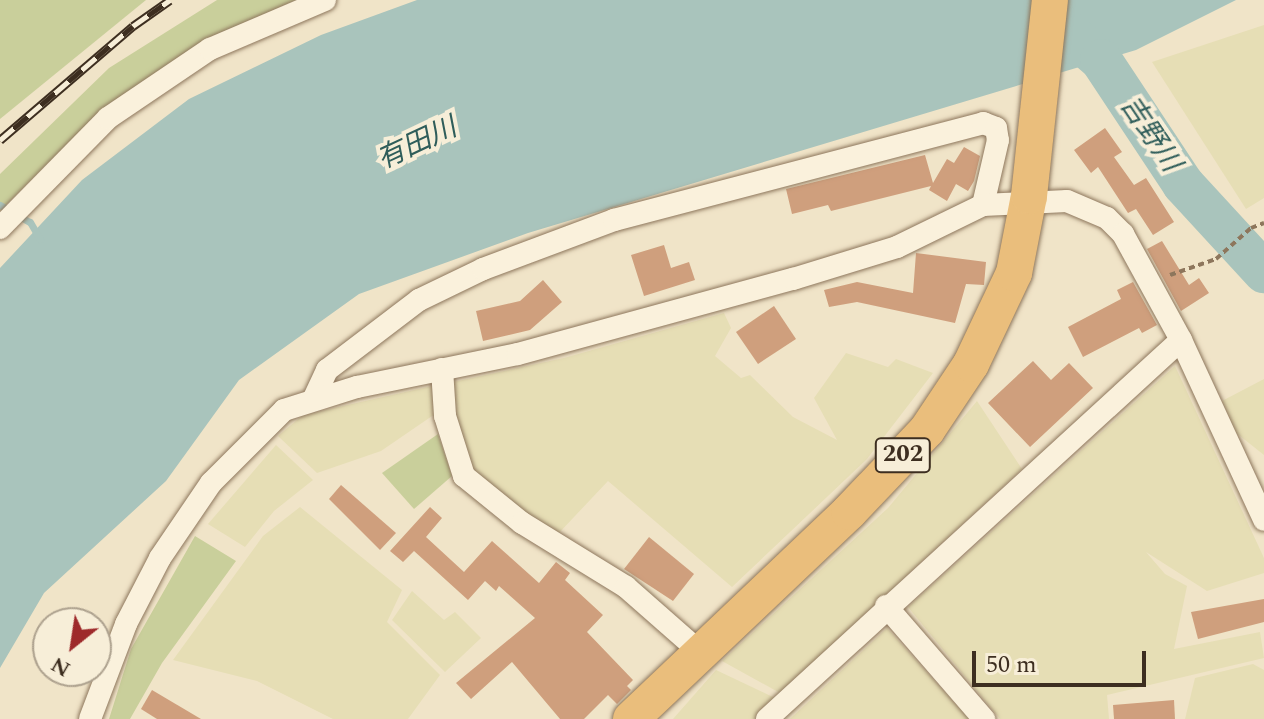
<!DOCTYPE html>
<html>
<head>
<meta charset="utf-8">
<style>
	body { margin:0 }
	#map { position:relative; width:1264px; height:719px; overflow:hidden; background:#f0e4c8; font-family:Spectral,"Noto Sans JP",serif }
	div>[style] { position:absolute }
	.farmland>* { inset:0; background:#e6deb5 }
	.green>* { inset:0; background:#c9cf9b }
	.water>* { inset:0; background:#a9c4bc }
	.stream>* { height:7px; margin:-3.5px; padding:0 3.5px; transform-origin:3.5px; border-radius:3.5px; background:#a9c4bc }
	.river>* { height:42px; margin:-21px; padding:0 21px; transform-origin:21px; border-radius:21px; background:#a9c4bc }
	.building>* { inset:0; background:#cf9f7d }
	.path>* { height:4px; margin-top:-2px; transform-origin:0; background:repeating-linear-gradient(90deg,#8d765c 0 6px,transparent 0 10px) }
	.roads { filter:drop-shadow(0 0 2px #8d765c) drop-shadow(0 0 2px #8d765c) }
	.minor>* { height:22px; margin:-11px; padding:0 11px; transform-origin:11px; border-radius:11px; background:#faf1dc }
	.trunk>* { height:36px; margin:-18px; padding:0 18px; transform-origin:18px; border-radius:18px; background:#eabe7c }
	.rail>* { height:9px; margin-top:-4.5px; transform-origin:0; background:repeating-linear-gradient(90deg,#f7eed8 0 18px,#3d2e20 0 36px); box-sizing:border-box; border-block:2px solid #3d2e20 }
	span { translate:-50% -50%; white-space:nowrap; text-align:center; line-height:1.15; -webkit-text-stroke:8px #f7eed8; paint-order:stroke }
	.shield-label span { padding:2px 6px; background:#f7eed8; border:2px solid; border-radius:6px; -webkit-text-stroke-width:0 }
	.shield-label { font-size:24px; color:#3d2e20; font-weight:700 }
	.water-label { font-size:28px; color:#2f5d5a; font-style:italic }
	.north { position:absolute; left:32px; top:607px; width:80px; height:80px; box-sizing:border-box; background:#f7eed8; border:2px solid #ada18e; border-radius:50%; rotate:210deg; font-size:22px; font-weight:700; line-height:32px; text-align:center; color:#3d2e20 }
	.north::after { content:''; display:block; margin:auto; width:28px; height:36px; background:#9e2a2b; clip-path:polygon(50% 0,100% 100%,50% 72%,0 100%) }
	.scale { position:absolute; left:972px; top:651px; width:174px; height:36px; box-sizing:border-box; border:4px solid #3d2e20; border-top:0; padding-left:10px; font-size:24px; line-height:28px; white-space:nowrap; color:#3d2e20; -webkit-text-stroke:6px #f7eed8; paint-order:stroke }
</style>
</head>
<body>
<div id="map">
	<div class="farmland">
		<i style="clip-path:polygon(1264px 25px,1264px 198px,1246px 209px,1152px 62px)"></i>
		<i style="clip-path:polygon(724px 313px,731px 328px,715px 356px,741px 378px,750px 375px,793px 417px,837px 440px,814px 398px,846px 353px,888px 367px,896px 359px,933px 373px,867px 459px,732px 587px,608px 481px,558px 534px,500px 498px,464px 459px,452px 406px,453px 382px,564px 358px)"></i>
		<i style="clip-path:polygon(1175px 366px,1264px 558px,1264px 573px,1207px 591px,1146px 552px,1165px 574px,1187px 586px,1174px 649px,1260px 632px,1264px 658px,1107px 695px,1109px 719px,1000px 719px,908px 607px)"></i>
		<i style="clip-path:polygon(1264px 379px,1264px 455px,1235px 432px,1222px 401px)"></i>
		<i style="clip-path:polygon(432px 386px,435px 414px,381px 451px,317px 473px,278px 436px,303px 415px)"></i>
		<i style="clip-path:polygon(977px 401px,1022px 469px,780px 693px,722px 661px,888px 508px)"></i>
		<i style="clip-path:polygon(276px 445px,313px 480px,274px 511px,245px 547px,208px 524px)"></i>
		<i style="clip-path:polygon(300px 507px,402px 590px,387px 622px,440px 675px,408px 719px,333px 719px,257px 681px,173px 660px,263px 536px)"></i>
		<i style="clip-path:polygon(412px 591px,444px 620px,455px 612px,481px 638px,445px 672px,392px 620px)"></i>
		<i style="clip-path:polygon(887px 628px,969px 719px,790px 719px)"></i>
		<i style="clip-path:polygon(1253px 664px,1264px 670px,1264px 719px,1185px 719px,1195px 678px)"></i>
		<i style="clip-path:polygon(716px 670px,775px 698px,754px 719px,673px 719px)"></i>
	</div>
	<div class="green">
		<i style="clip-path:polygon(0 0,146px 0,0 119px)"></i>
		<i style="clip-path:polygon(217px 0,296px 0,207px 39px,102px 109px,0 211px,0 174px,109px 68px)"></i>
		<i style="clip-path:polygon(438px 434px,452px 476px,414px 509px,382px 473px)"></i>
		<i style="clip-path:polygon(195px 536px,236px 561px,162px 663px,130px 719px,109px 719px,131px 649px)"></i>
	</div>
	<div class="water">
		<i style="clip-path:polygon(417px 0,1236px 0,1136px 50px,528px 233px,359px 294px,239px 380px,166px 481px,44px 593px,0 668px,0 268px,82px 180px,189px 99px,321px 35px)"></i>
	</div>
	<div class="stream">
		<i style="left:0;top:205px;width:34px;rotate:30deg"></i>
		<i style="left:30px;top:222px;width:20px;rotate:60deg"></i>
	</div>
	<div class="river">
		<i style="left:1057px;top:22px;width:58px;rotate:40.8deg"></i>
		<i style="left:1101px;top:60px;width:149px;rotate:56.5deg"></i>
		<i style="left:1183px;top:184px;width:120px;rotate:47.4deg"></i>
	</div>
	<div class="building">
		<i style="clip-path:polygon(1105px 128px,1122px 152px,1114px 157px,1134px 185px,1146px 178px,1174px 222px,1153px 235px,1136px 209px,1128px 213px,1098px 167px,1091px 173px,1074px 150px)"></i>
		<i style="clip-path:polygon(964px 147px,980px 156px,974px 181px,968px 191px,956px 184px,947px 201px,929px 190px,931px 186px,831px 211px,828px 205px,792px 214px,786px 189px,925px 155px,933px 183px,947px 159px,954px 163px)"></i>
		<i style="clip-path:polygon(1162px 241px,1189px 285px,1199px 278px,1209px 293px,1181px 311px,1147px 249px)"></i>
		<i style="clip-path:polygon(664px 245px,671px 268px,689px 262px,695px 280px,644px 296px,631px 255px)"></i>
		<i style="clip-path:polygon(916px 253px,986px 262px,984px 285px,966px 284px,955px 323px,857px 302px,829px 307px,824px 290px,857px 282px,913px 293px)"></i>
		<i style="clip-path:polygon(543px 280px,562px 302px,530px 330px,483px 341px,476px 311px,520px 301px)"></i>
		<i style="clip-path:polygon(1133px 282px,1157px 325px,1142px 333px,1139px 328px,1083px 357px,1068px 327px,1121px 299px,1117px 290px)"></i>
		<i style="clip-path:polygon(774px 306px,796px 339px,758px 364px,736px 332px)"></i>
		<i style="clip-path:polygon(1033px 361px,1051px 380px,1069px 363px,1093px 388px,1030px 447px,988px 403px)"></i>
		<i style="clip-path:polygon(341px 485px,396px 533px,380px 550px,329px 499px)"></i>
		<i style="clip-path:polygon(430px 507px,442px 518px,426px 537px,464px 572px,492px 541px,539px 583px,556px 562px,570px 573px,565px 580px,603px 615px,587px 632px,633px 680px,627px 686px,631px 690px,617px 704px,608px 695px,584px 719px,560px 719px,512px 662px,471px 699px,456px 683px,535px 618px,499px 586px,496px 591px,485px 581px,468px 600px,414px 551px,403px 562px,390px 551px)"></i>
		<i style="clip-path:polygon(649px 537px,694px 574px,673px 601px,624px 569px)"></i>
		<i style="clip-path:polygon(1264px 599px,1264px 622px,1198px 639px,1191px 612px)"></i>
		<i style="clip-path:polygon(152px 690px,201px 719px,157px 719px,141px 709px)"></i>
		<i style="clip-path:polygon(1174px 700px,1175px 719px,1114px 719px,1113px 705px)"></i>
	</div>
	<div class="path">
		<i style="left:1170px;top:275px;width:49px;rotate:-19.2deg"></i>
		<i style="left:1216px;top:259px;width:47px;rotate:-41.5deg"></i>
		<i style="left:1251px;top:228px;width:14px;rotate:-21deg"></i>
	</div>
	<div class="roads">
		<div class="minor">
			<i style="left:0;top:228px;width:154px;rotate:-45.5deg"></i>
			<i style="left:108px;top:118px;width:123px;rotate:-34.1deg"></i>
			<i style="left:210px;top:49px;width:125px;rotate:-23.1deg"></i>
			<i style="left:442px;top:369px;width:47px;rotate:86.3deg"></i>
			<i style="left:445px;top:416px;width:63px;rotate:72.4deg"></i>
			<i style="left:464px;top:476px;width:75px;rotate:39deg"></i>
			<i style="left:522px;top:523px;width:122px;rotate:31.6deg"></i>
			<i style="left:626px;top:587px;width:100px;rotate:41.3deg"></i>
			<i style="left:314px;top:398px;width:31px;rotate:-65deg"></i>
			<i style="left:327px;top:370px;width:116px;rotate:-37.3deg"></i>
			<i style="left:419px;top:300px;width:71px;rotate:-25.8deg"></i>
			<i style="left:483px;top:269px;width:140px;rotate:-20.5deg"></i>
			<i style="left:614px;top:220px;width:382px;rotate:-14.7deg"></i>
			<i style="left:983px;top:123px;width:14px;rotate:21deg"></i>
			<i style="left:996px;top:128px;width:12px;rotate:81deg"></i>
			<i style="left:998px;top:140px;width:67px;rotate:103deg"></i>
			<i style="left:886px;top:606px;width:150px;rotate:49.1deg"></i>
			<i style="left:90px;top:719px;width:102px;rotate:-69.2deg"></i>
			<i style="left:126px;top:624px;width:74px;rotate:-62.7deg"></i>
			<i style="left:160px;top:558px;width:91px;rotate:-55.8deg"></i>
			<i style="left:211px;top:483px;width:103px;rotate:-45deg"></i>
			<i style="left:284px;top:410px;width:77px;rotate:-17.5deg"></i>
			<i style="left:357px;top:387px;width:164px;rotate:-11.6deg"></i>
			<i style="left:518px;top:354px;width:285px;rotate:-15.3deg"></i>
			<i style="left:793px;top:279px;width:109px;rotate:-17.1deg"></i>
			<i style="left:897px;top:247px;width:96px;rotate:-26deg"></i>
			<i style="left:983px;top:205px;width:84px;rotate:-2.7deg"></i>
			<i style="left:1067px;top:201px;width:43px;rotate:23deg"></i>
			<i style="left:1107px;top:218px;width:23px;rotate:45deg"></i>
			<i style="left:1123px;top:234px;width:121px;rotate:61.3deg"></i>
			<i style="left:1181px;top:340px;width:198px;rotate:65.2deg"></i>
			<i style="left:767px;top:719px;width:561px;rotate:-42.47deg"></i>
		</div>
		<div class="trunk">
			<i style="left:631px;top:719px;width:301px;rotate:-43.5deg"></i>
			<i style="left:849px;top:512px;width:113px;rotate:-46.4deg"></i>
			<i style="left:927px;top:430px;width:79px;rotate:-56.3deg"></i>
			<i style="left:971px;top:364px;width:101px;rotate:-64.7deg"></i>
			<i style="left:1014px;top:273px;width:78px;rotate:-79deg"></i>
			<i style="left:1029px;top:196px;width:197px;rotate:-83.9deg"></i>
		</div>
	</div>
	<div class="rail">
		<i style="left:0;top:140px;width:175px;rotate:-40.6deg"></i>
		<i style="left:133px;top:26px;width:45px;rotate:-35.1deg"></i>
	</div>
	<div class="shield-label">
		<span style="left:903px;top:455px">202</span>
	</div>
	<div class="water-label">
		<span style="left:1150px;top:134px;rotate:56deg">吉野川</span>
		<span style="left:417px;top:144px;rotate:-25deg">有田川</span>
	</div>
	<div class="north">N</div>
	<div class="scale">50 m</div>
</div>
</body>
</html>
